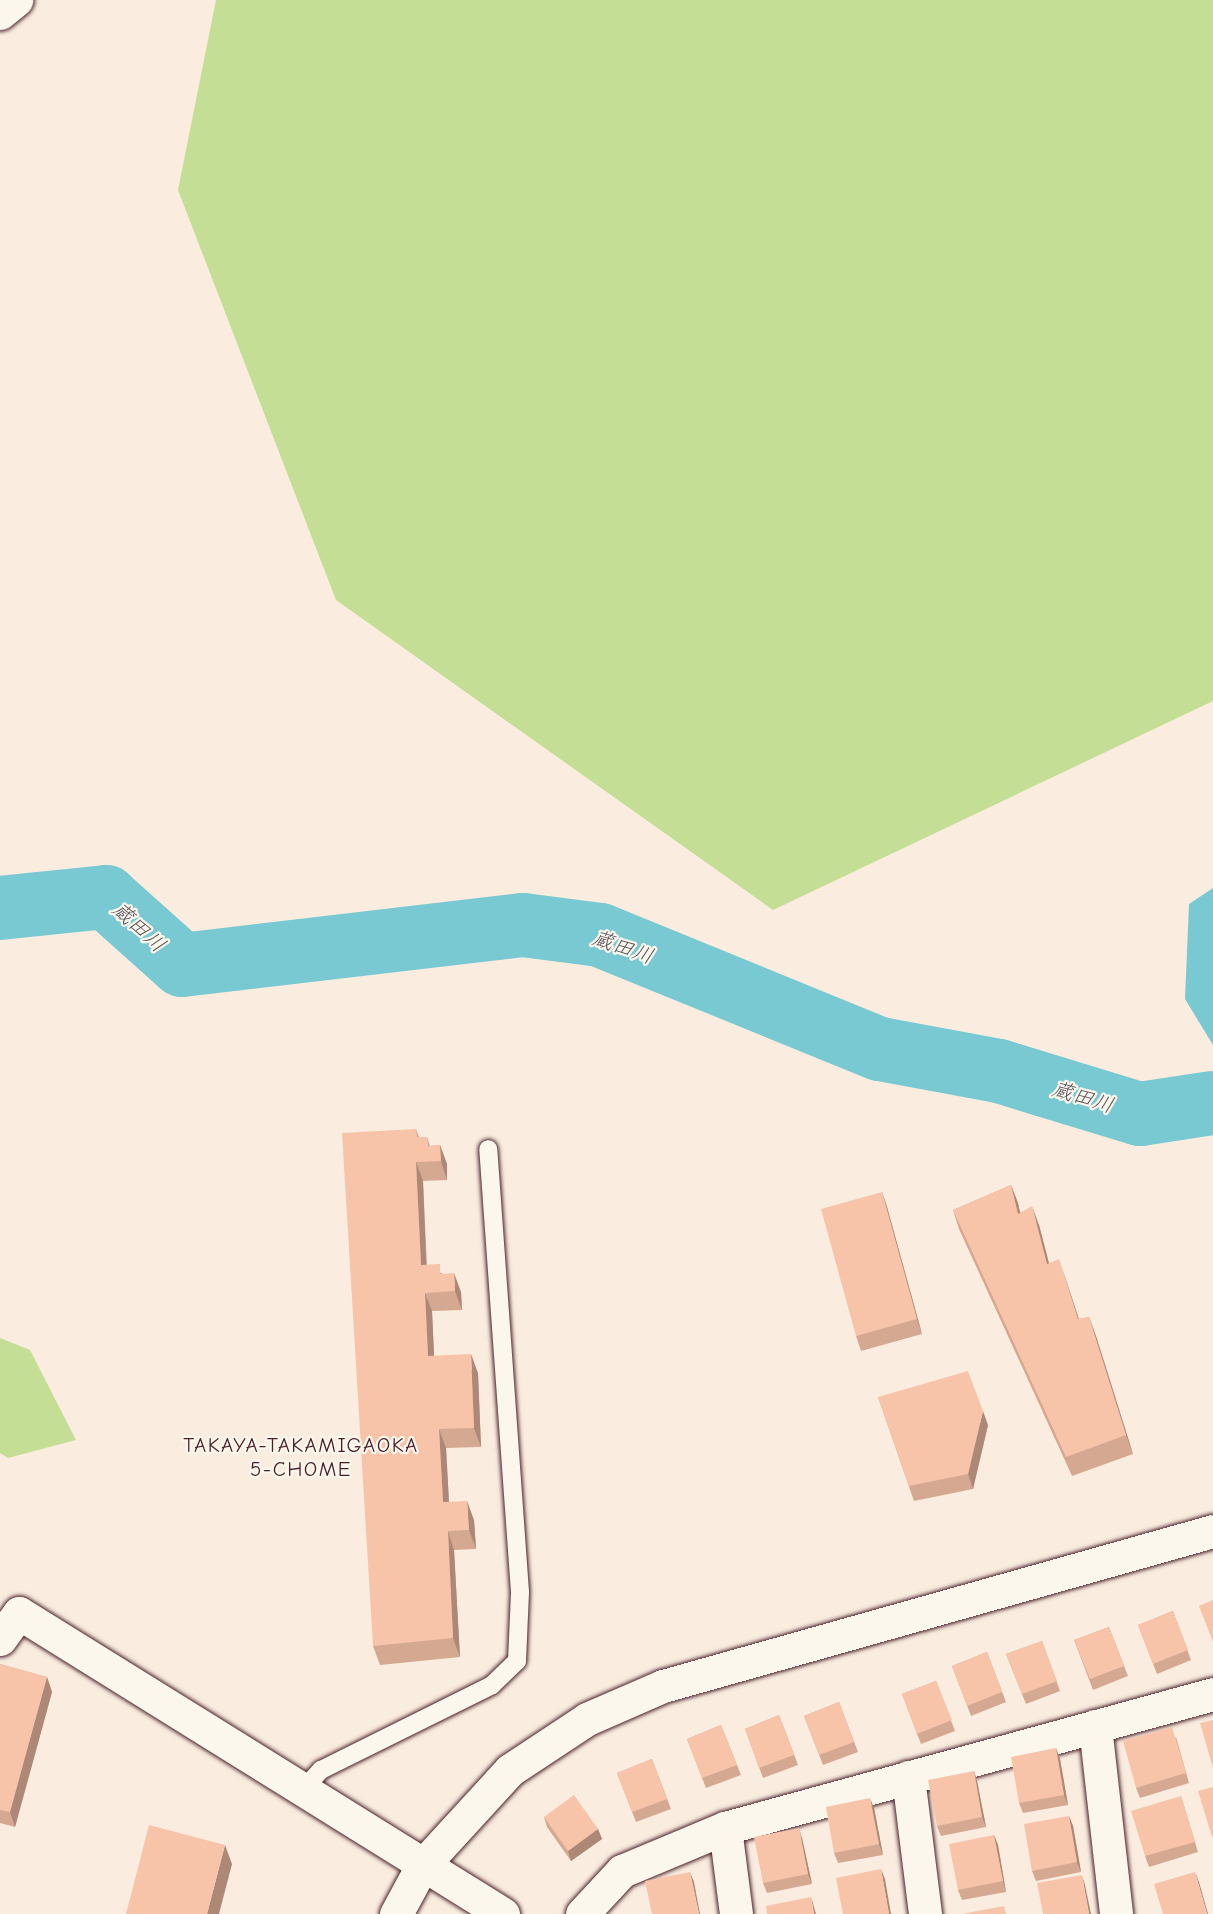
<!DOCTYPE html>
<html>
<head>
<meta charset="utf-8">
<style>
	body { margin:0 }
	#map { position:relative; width:1213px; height:1914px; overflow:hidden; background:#faeddf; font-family:"Comic Neue","Klee One",sans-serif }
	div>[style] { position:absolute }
	.green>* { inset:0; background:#c4de95 }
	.water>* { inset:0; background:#78c9d2 }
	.river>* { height:64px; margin:-32px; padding:0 32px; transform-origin:32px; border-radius:32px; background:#78c9d2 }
	.roads { filter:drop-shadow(0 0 2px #4a1f2b) drop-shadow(0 0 2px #4a1f2b) }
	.service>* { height:18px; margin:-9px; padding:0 9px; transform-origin:9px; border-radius:9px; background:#fbf7ec }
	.minor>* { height:33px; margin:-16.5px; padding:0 16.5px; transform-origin:16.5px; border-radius:16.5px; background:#fbf7ec }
	.tertiary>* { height:33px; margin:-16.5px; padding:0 16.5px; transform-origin:16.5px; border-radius:16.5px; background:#fbf7ec }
	.wall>* { inset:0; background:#d4a891 }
	.shaded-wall>* { inset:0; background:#ad8876 }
	.building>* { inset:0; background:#f7c3a9 }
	span { translate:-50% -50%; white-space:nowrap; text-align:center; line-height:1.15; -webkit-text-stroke:4.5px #fbf7ec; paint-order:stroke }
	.water-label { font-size:21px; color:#58525d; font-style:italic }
	.neighbourhood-label { font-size:21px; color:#4a1f2b; letter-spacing:1.5px }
</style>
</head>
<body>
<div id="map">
	<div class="green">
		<i style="clip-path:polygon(216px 0,1213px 0,1213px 701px,773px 910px,336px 600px,178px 190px)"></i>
		<i style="clip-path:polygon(0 1338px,30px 1350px,76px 1440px,8px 1458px,0 1453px)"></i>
	</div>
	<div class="water">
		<i style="clip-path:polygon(1213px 888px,1213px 1045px,1185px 999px,1189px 904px)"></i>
	</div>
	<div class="river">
		<i style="left:0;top:908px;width:107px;rotate:-5.9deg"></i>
		<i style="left:106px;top:897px;width:102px;rotate:41.8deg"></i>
		<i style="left:182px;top:965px;width:343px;rotate:-6.7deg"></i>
		<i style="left:523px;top:925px;width:78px;rotate:7.4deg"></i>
		<i style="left:600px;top:935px;width:302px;rotate:22.2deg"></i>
		<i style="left:880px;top:1049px;width:121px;rotate:10.5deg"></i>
		<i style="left:999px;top:1071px;width:147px;rotate:17deg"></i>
		<i style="left:1140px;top:1114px;width:74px;rotate:-8.6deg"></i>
	</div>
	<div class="roads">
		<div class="service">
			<i style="left:301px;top:1792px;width:30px;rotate:-48deg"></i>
			<i style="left:321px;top:1770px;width:191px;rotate:-26.4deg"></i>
			<i style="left:492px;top:1685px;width:35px;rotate:-44deg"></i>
			<i style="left:517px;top:1661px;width:69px;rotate:-87.5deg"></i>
			<i style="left:520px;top:1592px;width:444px;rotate:-94.1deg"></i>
		</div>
		<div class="minor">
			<i style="left:0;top:13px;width:21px;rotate:-39deg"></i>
			<i style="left:0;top:1639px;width:32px;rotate:-54deg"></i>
			<i style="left:19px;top:1613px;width:570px;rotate:31.88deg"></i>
			<i style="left:1095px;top:1726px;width:189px;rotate:83.6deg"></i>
			<i style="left:908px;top:1777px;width:138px;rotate:82.9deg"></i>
			<i style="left:725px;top:1828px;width:87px;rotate:82.7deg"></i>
			<i style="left:582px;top:1914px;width:59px;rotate:-47.1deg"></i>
			<i style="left:622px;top:1871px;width:112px;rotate:-22.7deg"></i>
			<i style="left:725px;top:1828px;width:506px;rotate:-15.35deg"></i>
		</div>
		<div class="tertiary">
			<i style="left:396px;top:1914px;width:55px;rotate:-61.6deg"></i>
			<i style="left:422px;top:1866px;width:130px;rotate:-47.5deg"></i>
			<i style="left:510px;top:1770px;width:92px;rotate:-33.5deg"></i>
			<i style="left:587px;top:1719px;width:83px;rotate:-23.5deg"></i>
			<i style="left:663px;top:1686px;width:571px;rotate:-15.74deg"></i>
		</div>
	</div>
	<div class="wall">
		<i style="clip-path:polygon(416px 1129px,419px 1137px,427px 1137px,430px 1146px,440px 1145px,447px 1164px,447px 1180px,423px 1181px,427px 1265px,443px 1274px,461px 1292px,462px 1310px,432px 1311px,434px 1356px,478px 1373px,481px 1447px,446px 1448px,449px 1502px,474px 1520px,476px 1549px,454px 1550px,460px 1657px,380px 1665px,373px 1646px)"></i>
		<i style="clip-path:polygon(1011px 1185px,1018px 1203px,1020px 1212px,1039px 1225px,1049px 1263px,1065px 1277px,1079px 1319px,1089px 1317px,1096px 1336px,1133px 1454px,1072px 1476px,959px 1229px,953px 1210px)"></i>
		<i style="clip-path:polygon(882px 1192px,887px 1207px,922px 1334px,861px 1351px,856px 1336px)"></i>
		<i style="clip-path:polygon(878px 1397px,988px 1425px,973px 1489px,914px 1501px)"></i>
		<i style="clip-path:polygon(1173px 1611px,1191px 1660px,1157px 1674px,1138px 1625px)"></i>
		<i style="clip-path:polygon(1109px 1627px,1128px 1676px,1093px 1690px,1074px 1640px)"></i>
		<i style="clip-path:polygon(1042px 1641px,1060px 1691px,1026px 1704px,1006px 1654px)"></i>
		<i style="clip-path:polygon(987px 1652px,1006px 1702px,971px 1716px,952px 1666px)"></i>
		<i style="clip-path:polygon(0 1664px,47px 1677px,52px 1692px,15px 1827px,0 1823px)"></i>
		<i style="clip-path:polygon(936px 1681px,955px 1731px,921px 1744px,902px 1694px)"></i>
		<i style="clip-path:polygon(839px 1702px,858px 1752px,823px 1765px,804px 1716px)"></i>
		<i style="clip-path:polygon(779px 1715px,798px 1765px,763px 1778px,745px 1729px)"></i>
		<i style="clip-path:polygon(721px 1725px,741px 1775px,706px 1788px,687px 1739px)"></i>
		<i style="clip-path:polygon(1176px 1737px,1189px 1783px,1140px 1798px,1136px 1788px)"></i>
		<i style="clip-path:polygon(1056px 1748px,1060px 1759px,1068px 1805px,1023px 1813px,1019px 1803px)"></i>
		<i style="clip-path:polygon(652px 1759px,671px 1809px,636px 1822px,617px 1773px)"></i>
		<i style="clip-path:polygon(974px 1771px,977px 1781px,986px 1827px,941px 1836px,937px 1826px)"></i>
		<i style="clip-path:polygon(1181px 1796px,1198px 1852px,1149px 1867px,1145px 1856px)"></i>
		<i style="clip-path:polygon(874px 1808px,883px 1855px,838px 1863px,834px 1853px)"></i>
		<i style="clip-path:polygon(1069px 1816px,1073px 1826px,1081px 1872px,1036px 1881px,1032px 1871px)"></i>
		<i style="clip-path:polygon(544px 1817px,598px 1829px,602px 1839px,571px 1861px,547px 1827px)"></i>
		<i style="clip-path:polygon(994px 1835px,998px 1845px,1006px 1892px,962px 1900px,958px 1890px)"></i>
		<i style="clip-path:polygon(802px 1838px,812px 1884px,767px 1893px,763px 1883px)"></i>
	</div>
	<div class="shaded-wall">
		<i style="clip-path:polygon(440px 1145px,447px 1164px,447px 1180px,441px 1161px)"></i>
		<i style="clip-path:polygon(416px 1162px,423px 1181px,427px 1284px,421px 1265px)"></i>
		<i style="clip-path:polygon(1011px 1185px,1018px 1203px,1024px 1233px,1018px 1214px)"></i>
		<i style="clip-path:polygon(882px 1192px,887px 1207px,922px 1334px,917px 1319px)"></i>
		<i style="clip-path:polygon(1032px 1206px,1039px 1225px,1054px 1283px,1047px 1264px)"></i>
		<i style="clip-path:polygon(1059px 1259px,1065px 1277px,1085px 1338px,1078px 1319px)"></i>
		<i style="clip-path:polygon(454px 1273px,461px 1292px,462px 1310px,455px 1291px)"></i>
		<i style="clip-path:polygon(425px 1293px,432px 1311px,435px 1375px,428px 1356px)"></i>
		<i style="clip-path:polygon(1089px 1317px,1096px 1336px,1133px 1454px,1126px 1435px)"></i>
		<i style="clip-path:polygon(471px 1354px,478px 1373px,481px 1447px,474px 1428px)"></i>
		<i style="clip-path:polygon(983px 1411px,988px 1425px,973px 1489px,968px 1474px)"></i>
		<i style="clip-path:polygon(439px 1429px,446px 1448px,450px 1521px,443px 1502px)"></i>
		<i style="clip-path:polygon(467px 1501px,474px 1520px,476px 1549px,469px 1530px)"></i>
		<i style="clip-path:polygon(448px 1531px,454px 1550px,460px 1657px,453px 1638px)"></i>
		<i style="clip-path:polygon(47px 1677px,52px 1692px,15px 1827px,10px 1812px)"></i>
		<i style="clip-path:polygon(1056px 1748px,1060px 1759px,1068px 1805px,1064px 1795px)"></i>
		<i style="clip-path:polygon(974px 1771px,977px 1781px,986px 1827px,982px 1817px)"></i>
		<i style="clip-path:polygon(870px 1798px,874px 1808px,883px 1855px,879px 1844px)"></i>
		<i style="clip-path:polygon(1069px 1816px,1073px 1826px,1081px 1872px,1077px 1862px)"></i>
		<i style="clip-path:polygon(799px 1828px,802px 1838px,812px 1884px,808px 1874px)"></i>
		<i style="clip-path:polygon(598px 1829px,602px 1839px,571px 1861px,568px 1851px)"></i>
		<i style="clip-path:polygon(994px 1835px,998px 1845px,1006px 1892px,1003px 1881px)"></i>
		<i style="clip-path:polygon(225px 1845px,232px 1864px,219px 1914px,207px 1914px)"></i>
		<i style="clip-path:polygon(881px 1869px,885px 1879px,891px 1914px,889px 1914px)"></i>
		<i style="clip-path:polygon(690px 1872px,694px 1882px,700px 1914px,699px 1914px)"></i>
		<i style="clip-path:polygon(1195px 1872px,1199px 1882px,1208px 1914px,1207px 1914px)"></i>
		<i style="clip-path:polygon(1082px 1875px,1085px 1885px,1091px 1914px,1089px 1914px)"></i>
		<i style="clip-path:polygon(811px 1897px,814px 1907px,816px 1914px,814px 1914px)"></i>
	</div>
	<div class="building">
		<i style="clip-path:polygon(416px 1129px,417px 1137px,427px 1137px,428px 1146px,440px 1145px,441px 1161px,416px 1162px,421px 1265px,440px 1264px,440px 1274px,454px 1273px,455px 1291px,425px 1293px,428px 1356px,471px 1354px,474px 1428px,439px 1429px,443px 1502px,467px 1501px,469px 1530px,448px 1531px,453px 1638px,373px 1646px,342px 1133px)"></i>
		<i style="clip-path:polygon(1011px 1185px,1018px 1214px,1032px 1206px,1047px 1264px,1059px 1259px,1078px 1319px,1089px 1317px,1126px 1435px,1066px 1457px,953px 1210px)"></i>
		<i style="clip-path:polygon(882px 1192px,917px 1319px,856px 1336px,821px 1209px)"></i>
		<i style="clip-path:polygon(968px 1371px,983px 1411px,968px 1474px,909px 1486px,878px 1397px)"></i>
		<i style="clip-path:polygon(1213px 1600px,1213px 1642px,1199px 1606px)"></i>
		<i style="clip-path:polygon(1173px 1611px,1188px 1650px,1153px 1664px,1138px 1625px)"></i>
		<i style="clip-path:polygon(1109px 1627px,1124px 1666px,1090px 1679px,1074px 1640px)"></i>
		<i style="clip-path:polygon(1042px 1641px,1057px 1681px,1022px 1694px,1006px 1654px)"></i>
		<i style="clip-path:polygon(987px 1652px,1002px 1692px,967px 1706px,952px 1666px)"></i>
		<i style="clip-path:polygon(0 1664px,47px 1677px,10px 1812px,0 1810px)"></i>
		<i style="clip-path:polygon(936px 1681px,952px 1720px,917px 1734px,902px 1694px)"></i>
		<i style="clip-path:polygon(839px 1702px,854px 1742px,819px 1755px,804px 1716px)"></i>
		<i style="clip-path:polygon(779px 1715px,794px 1755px,759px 1768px,745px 1729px)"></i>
		<i style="clip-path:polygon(1213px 1720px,1213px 1768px,1200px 1723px)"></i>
		<i style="clip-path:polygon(721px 1725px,737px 1765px,702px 1778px,687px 1739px)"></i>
		<i style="clip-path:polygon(1172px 1727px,1186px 1773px,1136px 1788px,1123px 1741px)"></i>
		<i style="clip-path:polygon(1056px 1748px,1064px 1795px,1019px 1803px,1011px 1757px)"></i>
		<i style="clip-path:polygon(652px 1759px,667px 1799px,632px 1812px,617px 1773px)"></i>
		<i style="clip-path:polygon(974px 1771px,982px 1817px,937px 1826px,928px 1780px)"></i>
		<i style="clip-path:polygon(1213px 1787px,1213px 1837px,1212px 1837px,1198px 1791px)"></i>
		<i style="clip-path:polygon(574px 1795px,598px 1829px,568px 1851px,544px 1817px)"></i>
		<i style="clip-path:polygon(1181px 1796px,1195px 1842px,1145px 1856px,1131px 1811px)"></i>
		<i style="clip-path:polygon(870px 1798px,879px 1844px,834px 1853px,826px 1807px)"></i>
		<i style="clip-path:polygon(1069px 1816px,1077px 1862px,1032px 1871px,1024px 1824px)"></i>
		<i style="clip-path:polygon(149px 1825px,225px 1845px,207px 1914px,126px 1914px)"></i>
		<i style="clip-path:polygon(799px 1828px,808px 1874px,763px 1883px,754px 1837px)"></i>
		<i style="clip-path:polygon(994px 1835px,1003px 1881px,958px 1890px,949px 1844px)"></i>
		<i style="clip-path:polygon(881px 1869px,889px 1914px,843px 1914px,836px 1878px)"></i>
		<i style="clip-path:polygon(690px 1872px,699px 1914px,652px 1914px,645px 1881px)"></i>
		<i style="clip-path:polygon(1195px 1872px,1207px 1914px,1163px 1914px,1154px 1884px)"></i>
		<i style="clip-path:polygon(1082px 1875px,1089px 1914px,1043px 1914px,1037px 1883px)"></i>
		<i style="clip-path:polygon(811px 1897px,814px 1914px,767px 1914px,766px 1906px)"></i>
		<i style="clip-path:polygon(1004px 1906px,1006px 1914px,962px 1914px)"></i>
	</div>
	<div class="water-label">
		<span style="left:139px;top:927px;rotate:42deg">蔵田川</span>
		<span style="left:623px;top:947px;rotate:19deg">蔵田川</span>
		<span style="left:1083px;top:1097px;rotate:17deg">蔵田川</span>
	</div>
	<div class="neighbourhood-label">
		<span style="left:301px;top:1457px">TAKAYA-TAKAMIGAOKA<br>5-CHOME</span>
	</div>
</div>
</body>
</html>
